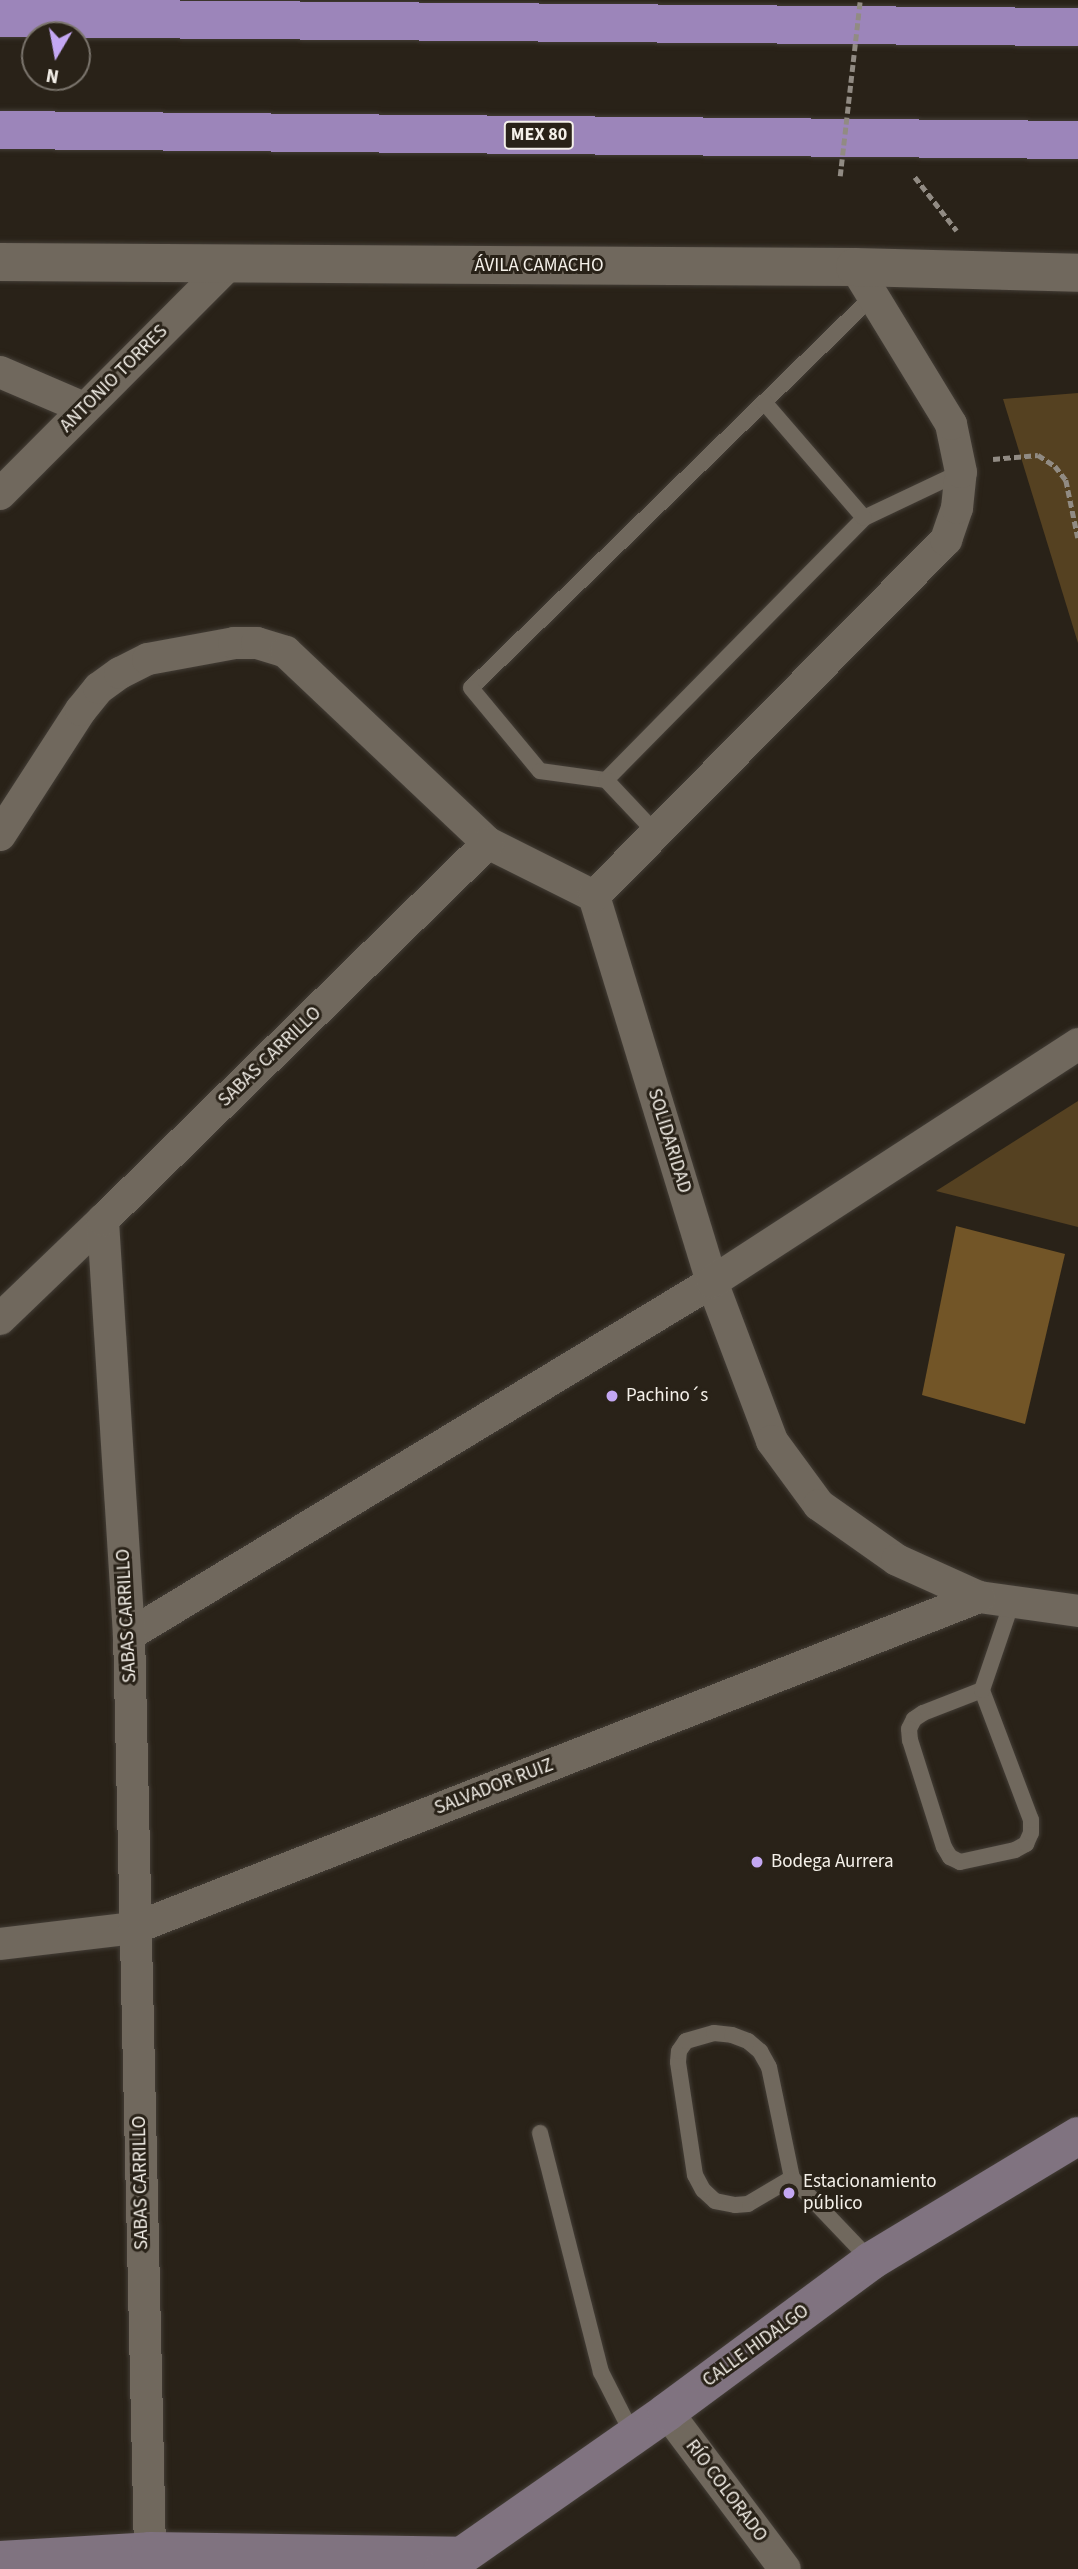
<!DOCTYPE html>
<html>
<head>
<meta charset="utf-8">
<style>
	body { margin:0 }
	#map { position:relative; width:1078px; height:2569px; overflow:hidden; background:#292218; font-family:"Source Sans 3",sans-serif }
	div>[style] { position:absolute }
	.green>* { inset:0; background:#554121 }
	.water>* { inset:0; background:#725527 }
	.path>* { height:4.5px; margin-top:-2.25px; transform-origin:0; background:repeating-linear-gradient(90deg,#918b83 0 7px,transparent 0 10.5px) }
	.roads { filter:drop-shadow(0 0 2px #433d36) drop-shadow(0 0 2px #433d36) }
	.service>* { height:16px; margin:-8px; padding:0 8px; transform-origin:8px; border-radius:8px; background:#70685d }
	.minor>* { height:32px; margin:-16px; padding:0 16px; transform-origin:16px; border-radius:16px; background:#70685d }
	.tertiary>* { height:38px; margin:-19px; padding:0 19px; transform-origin:19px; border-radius:19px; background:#70685d }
	.secondary>* { height:38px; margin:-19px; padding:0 19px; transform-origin:19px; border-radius:19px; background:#807380 }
	.trunk>* { height:38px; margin:-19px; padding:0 19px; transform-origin:19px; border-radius:19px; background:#9c85ba }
	.path-bridge>* { height:4.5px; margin-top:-2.25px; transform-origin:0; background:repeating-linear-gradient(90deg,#918b83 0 7px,transparent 0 10.5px) }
	.dots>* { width:19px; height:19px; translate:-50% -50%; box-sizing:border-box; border:4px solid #292218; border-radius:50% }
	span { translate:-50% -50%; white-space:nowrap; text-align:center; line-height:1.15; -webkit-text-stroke:6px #292218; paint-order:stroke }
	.shield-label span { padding:2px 5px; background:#292218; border:2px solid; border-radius:5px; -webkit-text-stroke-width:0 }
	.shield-label { font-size:18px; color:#f4f0e9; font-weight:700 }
	.street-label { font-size:19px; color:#f4f0e9 }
	.poi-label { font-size:19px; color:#f4f0e9 }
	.left { translate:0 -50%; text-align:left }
	.north { position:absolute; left:21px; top:21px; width:70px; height:70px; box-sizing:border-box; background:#292218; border:2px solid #7a746c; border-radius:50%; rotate:190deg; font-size:19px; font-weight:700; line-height:28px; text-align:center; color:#f4f0e9 }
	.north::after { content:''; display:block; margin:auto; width:24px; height:32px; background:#c3a7f2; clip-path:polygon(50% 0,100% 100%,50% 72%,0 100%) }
</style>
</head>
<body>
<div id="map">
	<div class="green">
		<i style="clip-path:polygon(1078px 393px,1078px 643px,1003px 399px)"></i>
		<i style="clip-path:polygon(1078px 1101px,1078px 1227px,936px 1191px)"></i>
	</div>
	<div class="water">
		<i style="clip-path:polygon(956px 1226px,1065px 1254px,1025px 1424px,922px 1395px)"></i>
	</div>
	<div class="path">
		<i style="left:915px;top:177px;width:68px;rotate:52.1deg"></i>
		<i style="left:993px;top:459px;width:45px;rotate:-5.1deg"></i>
		<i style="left:1038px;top:455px;width:20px;rotate:33deg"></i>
		<i style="left:1055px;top:466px;width:18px;rotate:52deg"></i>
		<i style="left:1066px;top:480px;width:59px;rotate:78.3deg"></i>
	</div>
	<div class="roads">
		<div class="service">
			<i style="left:873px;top:296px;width:561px;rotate:135.72deg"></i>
			<i style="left:471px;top:688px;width:108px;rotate:50.3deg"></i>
			<i style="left:540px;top:771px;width:67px;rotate:7.8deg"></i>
			<i style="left:606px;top:780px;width:368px;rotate:-45.4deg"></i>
			<i style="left:864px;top:518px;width:107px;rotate:-25.4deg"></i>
			<i style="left:764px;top:402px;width:153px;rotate:49.2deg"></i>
			<i style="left:606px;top:780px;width:73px;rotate:46.7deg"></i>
			<i style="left:982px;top:1690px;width:63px;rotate:158.7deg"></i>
			<i style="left:923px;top:1713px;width:11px;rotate:146deg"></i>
			<i style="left:914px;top:1719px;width:11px;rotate:117deg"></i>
			<i style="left:909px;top:1729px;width:11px;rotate:85deg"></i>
			<i style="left:910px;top:1740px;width:112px;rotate:72.4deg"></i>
			<i style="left:944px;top:1847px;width:12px;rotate:59deg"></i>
			<i style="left:950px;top:1857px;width:11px;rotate:27deg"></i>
			<i style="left:960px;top:1862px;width:56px;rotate:-12.3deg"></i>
			<i style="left:1015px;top:1850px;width:13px;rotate:-29deg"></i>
			<i style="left:1026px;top:1844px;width:12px;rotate:-66deg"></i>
			<i style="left:1031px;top:1833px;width:13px;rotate:-90deg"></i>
			<i style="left:1031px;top:1820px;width:139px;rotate:-110.7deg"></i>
			<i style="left:982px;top:1690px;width:93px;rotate:-71.2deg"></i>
			<i style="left:540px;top:2133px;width:247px;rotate:75.7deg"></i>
			<i style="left:601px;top:2372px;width:71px;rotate:63.1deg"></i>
			<i style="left:792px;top:2178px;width:51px;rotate:149.4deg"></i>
			<i style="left:748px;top:2204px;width:13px;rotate:176deg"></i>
			<i style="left:735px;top:2205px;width:20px;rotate:-169deg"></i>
			<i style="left:715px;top:2201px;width:16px;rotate:-137deg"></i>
			<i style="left:703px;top:2190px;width:17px;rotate:-118deg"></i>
			<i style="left:695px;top:2175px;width:114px;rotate:-98.6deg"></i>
			<i style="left:678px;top:2062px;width:11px;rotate:-85deg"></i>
			<i style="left:679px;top:2051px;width:12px;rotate:-55deg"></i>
			<i style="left:686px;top:2041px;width:29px;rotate:-16deg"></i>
			<i style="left:714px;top:2033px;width:18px;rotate:6deg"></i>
			<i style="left:732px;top:2035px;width:17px;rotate:21deg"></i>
			<i style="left:748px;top:2041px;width:16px;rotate:40deg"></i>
			<i style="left:760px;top:2051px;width:18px;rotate:61deg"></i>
			<i style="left:769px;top:2067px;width:113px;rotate:78.3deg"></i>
			<i style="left:792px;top:2178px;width:115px;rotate:46.4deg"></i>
		</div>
		<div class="minor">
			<i style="left:0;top:372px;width:91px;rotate:23.2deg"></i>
			<i style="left:0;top:494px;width:322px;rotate:-45.1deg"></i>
			<i style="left:0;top:835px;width:149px;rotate:-57.1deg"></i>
			<i style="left:81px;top:710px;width:28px;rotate:-51deg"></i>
			<i style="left:99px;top:688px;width:26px;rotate:-36deg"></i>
			<i style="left:120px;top:673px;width:31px;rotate:-27deg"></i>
			<i style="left:148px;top:659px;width:87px;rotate:-10.5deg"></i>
			<i style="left:234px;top:643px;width:23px"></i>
			<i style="left:257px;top:643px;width:30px;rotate:17deg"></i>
			<i style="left:286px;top:652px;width:278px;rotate:43.4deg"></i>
			<i style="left:488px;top:843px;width:119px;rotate:26.6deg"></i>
			<i style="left:594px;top:896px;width:404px;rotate:73deg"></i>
			<i style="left:712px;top:1282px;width:170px;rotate:69.3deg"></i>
			<i style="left:772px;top:1441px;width:79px;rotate:53.7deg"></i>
			<i style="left:819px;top:1505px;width:95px;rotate:35.2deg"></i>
			<i style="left:897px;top:1560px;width:90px;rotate:24.3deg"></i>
			<i style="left:979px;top:1597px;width:100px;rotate:8deg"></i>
			<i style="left:594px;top:896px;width:501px;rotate:-45.32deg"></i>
			<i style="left:946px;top:540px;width:34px;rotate:-71deg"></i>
			<i style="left:957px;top:508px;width:36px;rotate:-84deg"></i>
			<i style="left:961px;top:472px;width:49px;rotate:-101.8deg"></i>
			<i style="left:951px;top:424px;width:184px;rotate:-121.4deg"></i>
			<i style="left:0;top:1319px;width:143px;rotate:-43.9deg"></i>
			<i style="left:129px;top:1635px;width:682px;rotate:-31.19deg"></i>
			<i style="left:712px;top:1282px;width:437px;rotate:-33deg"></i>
			<i style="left:0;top:1944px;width:136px;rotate:-6.8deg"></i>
			<i style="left:135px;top:1928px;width:907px;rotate:-21.41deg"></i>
			<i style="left:667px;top:2412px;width:196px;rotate:53.1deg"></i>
			<i style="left:150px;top:2551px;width:916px;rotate:-91.31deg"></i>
			<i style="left:129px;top:1635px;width:416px;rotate:-93.6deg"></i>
			<i style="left:103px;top:1220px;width:539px;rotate:-44.4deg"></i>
		</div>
		<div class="tertiary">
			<i style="left:0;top:262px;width:855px;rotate:0.34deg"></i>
			<i style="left:855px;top:267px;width:223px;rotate:1.5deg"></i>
		</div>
		<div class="secondary">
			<i style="left:0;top:2560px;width:150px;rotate:-3.4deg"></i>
			<i style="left:150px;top:2551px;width:310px;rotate:0.9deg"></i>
			<i style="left:443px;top:2569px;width:274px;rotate:-35deg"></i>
			<i style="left:667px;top:2412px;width:254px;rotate:-36.5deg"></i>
			<i style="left:871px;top:2261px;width:242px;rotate:-31.1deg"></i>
		</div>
		<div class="trunk">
			<i style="left:0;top:18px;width:1078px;rotate:0.48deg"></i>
			<i style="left:0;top:130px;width:1078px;rotate:0.53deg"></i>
		</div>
	</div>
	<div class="path-bridge">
		<i style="left:840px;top:176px;width:177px;rotate:-83.5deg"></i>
	</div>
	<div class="dots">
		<i style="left:612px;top:1396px;background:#c3a7f2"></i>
		<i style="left:757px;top:1862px;background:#c3a7f2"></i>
		<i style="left:789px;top:2193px;background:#c3a7f2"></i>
	</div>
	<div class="shield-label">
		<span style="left:539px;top:135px">MEX 80</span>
	</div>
	<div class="street-label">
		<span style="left:539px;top:266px">ÁVILA CAMACHO</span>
		<span style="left:114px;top:379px;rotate:-45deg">ANTONIO TORRES</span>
		<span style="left:270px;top:1057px;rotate:-44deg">SABAS CARRILLO</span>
		<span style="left:669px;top:1141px;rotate:73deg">SOLIDARIDAD</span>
		<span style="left:127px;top:1616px;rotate:-93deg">SABAS CARRILLO</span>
		<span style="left:494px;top:1787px;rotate:-21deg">SALVADOR RUIZ</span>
		<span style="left:141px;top:2183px;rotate:-91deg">SABAS CARRILLO</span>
		<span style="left:756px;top:2346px;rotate:-36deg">CALLE HIDALGO</span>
		<span style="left:726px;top:2491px;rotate:53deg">RÍO COLORADO</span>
	</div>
	<div class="poi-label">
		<span class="left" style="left:626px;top:1396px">Pachino´s</span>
		<span class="left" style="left:771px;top:1862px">Bodega Aurrera</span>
		<span class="left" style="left:803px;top:2193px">Estacionamiento<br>público</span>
	</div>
	<div class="north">N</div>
</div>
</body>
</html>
